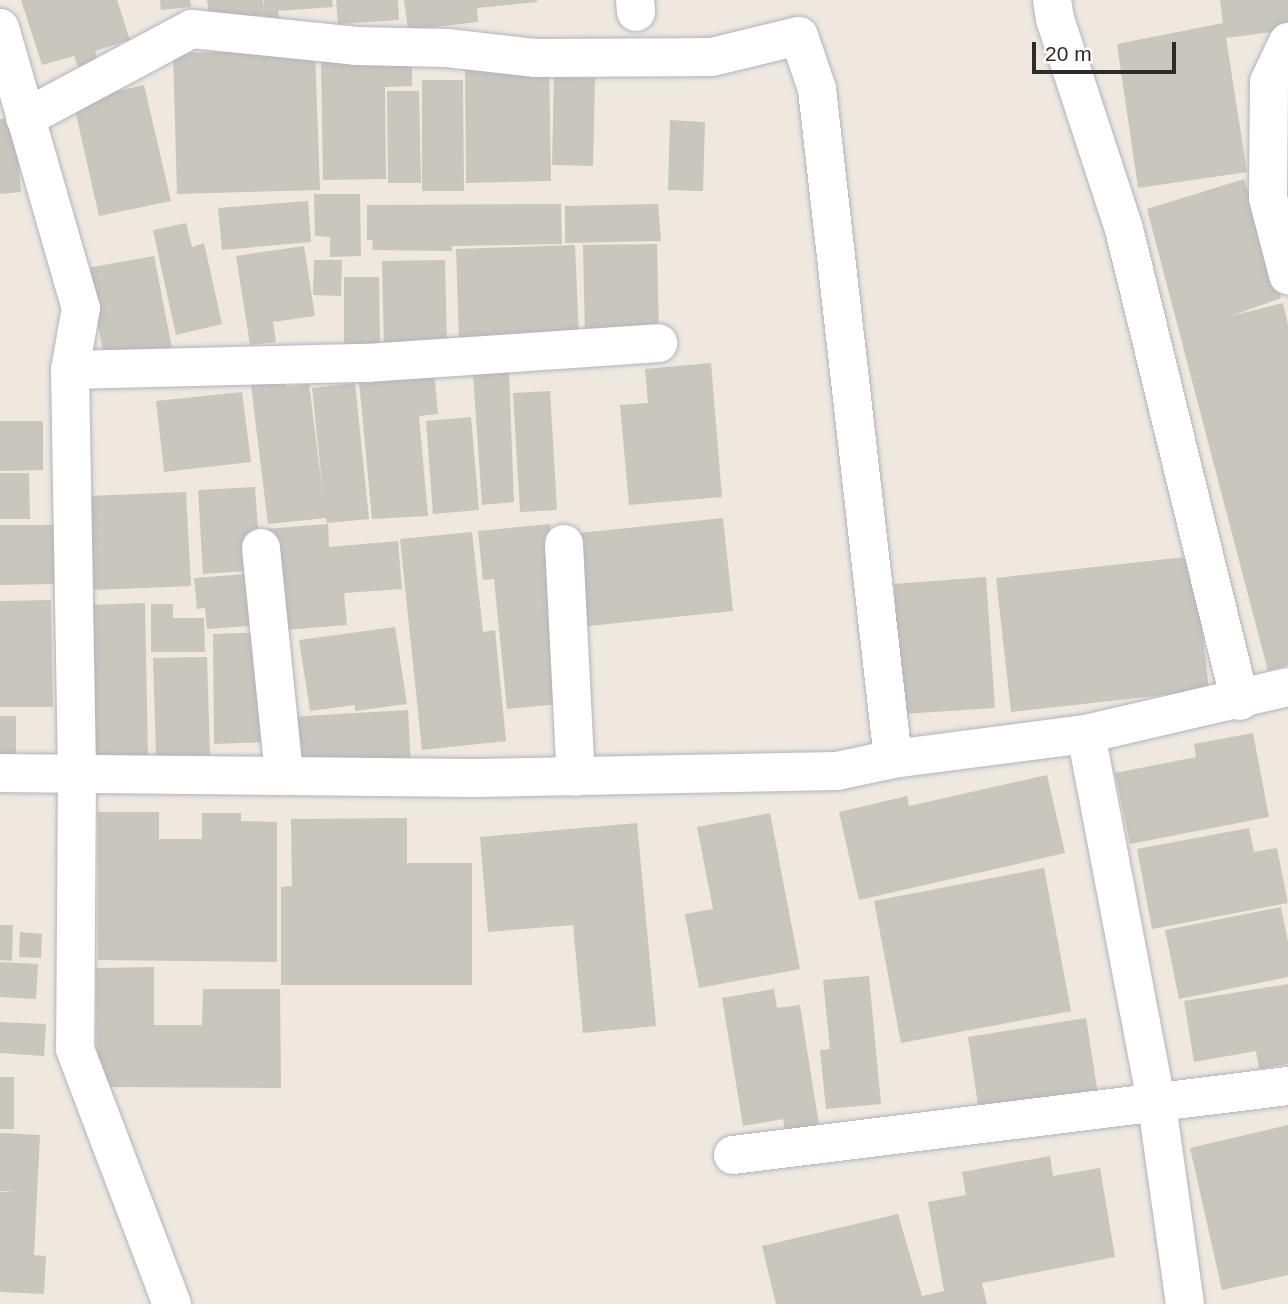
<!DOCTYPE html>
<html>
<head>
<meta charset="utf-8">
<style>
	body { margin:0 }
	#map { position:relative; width:1288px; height:1304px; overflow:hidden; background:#eee8df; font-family:Arial,sans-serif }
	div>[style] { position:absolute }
	.building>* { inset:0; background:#c9c6bd }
	.roads { filter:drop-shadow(0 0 2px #b2b4c0) drop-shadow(0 0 2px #b2b4c0) }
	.minor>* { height:38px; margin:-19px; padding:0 19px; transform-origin:19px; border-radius:19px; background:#fff }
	span { translate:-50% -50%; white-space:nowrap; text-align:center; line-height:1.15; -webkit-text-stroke:5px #fff; paint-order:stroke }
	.scale { position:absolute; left:1032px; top:42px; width:144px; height:32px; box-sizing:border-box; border:4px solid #2c2c2c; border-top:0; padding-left:9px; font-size:21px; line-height:24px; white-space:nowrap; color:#2c2c2c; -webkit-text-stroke:5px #fff; paint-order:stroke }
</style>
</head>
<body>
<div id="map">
	<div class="building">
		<i style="clip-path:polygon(21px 0,117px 0,130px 40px,95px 51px,98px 61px,78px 67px,74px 56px,42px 65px)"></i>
		<i style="clip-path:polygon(160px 0,190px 0,191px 7px,161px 10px)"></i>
		<i style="clip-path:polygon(207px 0,263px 0,264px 8px,264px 0,332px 0,333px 7px,278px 11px,280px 21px,265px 22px,265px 15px,210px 21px)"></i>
		<i style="clip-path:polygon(336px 0,398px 0,399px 20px,338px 24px)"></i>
		<i style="clip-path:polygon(404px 0,537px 0,537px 2px,477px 8px,478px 22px,408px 30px)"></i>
		<i style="clip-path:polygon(1220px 0,1288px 0,1288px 30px,1226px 38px,1247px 172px,1138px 188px,1117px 44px,1223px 23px)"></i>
		<i style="clip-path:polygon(315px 50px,320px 190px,177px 194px,173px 53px)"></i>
		<i style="clip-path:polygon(412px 58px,412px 86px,385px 87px,386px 179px,323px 180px,321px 59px)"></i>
		<i style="clip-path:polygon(465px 63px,549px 64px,551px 181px,466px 183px)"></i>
		<i style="clip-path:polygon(554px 77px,595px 78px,593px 166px,552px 165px)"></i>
		<i style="clip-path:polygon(422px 80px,463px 80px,464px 191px,422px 191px)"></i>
		<i style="clip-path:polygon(144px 85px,171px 201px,99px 216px,73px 101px)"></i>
		<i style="clip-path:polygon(387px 91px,419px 91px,421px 183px,388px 183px)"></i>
		<i style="clip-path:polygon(15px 117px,21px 192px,0 194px,0 119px)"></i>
		<i style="clip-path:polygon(670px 120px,705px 122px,703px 191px,668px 190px)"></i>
		<i style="clip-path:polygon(1244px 179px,1281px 298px,1231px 316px,1283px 303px,1288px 325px,1288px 665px,1268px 671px,1147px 209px)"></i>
		<i style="clip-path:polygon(314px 194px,360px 194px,361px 256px,330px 257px,330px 237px,315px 236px)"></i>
		<i style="clip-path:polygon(308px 201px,311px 242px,222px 250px,218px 208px)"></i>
		<i style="clip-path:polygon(561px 204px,562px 244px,452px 246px,452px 251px,372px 250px,373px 240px,367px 240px,367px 205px)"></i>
		<i style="clip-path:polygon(658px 204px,661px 241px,565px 243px,565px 206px)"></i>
		<i style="clip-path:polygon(186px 223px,192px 247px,204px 243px,222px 324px,176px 335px,153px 230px)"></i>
		<i style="clip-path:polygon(657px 244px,659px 336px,585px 337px,583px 245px)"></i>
		<i style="clip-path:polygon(575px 245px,579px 337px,459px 341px,456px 249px)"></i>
		<i style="clip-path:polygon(304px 246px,315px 316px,273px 322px,276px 342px,250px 345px,236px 256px)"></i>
		<i style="clip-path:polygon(154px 256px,172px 348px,105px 361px,87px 268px)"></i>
		<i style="clip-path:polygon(314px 260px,342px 260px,341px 296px,313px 295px)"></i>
		<i style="clip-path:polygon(445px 260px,447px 347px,384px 349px,382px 261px)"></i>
		<i style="clip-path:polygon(344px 277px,379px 277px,380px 345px,344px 345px)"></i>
		<i style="clip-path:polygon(711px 363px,722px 497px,629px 505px,620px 405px,648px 403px,645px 369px)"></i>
		<i style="clip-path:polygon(434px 372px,438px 414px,419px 416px,428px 516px,372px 519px,359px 381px)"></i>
		<i style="clip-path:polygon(509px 372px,514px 502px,482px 505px,473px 374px)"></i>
		<i style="clip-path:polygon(284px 373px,286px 387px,309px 384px,324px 502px,312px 388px,355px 383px,369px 519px,327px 523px,326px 518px,268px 524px,250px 377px)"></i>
		<i style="clip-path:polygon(550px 391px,557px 510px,520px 512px,513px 393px)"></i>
		<i style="clip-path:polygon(242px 392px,251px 462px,164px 472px,156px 401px)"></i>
		<i style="clip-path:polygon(471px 417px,479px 510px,433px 514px,426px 421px)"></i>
		<i style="clip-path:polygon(0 421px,43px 421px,43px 470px,0 471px)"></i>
		<i style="clip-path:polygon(0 473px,29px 473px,30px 519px,0 519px)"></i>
		<i style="clip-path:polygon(255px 487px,261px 570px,203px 574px,198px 490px)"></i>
		<i style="clip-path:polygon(186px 492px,191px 586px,94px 590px,90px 496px)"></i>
		<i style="clip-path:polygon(723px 518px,733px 611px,579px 627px,570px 534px)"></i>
		<i style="clip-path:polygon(328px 524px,329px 547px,398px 541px,402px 589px,344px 593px,347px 625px,273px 631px,264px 529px)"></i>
		<i style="clip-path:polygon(550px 524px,568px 703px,507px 709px,494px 579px,483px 580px,478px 531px)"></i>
		<i style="clip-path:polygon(0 525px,56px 525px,55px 584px,0 585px)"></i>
		<i style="clip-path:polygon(472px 532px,483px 632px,495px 630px,506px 741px,422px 750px,400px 539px)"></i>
		<i style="clip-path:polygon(1194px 556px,1209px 690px,1011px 712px,996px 578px)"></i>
		<i style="clip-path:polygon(261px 573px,265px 625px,207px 629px,205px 608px,197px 609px,194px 578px)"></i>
		<i style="clip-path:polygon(986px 577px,995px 708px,902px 714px,894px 584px)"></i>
		<i style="clip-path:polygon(51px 600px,53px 707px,0 707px,0 601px)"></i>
		<i style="clip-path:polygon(145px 603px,148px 757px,92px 757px,89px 605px)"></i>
		<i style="clip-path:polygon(151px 604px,173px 604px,173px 618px,204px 618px,205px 652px,151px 652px)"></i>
		<i style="clip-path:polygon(395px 627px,407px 704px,355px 711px,355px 705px,310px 711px,299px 640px)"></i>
		<i style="clip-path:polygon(267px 632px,271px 742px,214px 744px,213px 634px)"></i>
		<i style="clip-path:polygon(207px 657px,210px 755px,156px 756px,153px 658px)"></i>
		<i style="clip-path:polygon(408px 710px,411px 768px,292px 775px,288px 717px)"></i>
		<i style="clip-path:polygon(0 716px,16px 716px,16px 768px,0 768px)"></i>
		<i style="clip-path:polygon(1253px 733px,1269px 817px,1130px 844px,1115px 773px,1196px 757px,1194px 744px)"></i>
		<i style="clip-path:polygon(1047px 775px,1065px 853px,859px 900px,839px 812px,907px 796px,909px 806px)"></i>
		<i style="clip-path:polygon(98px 812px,159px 812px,159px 839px,202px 839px,202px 813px,241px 813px,241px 821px,277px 822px,277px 962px,98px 960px)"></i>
		<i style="clip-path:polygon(770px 813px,800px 969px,699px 988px,685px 914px,713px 909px,697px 827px)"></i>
		<i style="clip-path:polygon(407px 818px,407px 863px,472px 863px,472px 985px,281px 985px,281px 887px,292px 886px,291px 819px)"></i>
		<i style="clip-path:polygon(637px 823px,656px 1026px,583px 1033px,573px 925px,488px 932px,480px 837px)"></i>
		<i style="clip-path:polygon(1249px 828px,1254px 852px,1277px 848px,1288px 903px,1152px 929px,1137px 849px)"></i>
		<i style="clip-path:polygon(1044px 868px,1071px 1011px,901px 1043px,874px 901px)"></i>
		<i style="clip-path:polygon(1281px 907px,1288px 942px,1288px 977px,1179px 999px,1165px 930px)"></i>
		<i style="clip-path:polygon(0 925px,13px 925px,12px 961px,0 960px)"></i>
		<i style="clip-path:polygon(20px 932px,42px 934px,41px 958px,19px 957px)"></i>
		<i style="clip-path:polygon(0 962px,38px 964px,36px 999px,0 997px)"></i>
		<i style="clip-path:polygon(154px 967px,154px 1025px,202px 1025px,203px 989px,280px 989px,281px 1088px,97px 1087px,96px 968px)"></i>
		<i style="clip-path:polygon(869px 976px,881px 1104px,826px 1109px,820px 1050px,830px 1049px,823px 980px)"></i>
		<i style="clip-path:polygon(1288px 984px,1288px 1064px,1259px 1069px,1256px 1051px,1194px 1062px,1184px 1001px)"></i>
		<i style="clip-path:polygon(774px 989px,777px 1008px,800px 1005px,821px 1138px,787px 1143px,783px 1119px,743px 1126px,722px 998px)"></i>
		<i style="clip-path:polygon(1086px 1018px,1098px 1094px,979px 1112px,968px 1037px)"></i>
		<i style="clip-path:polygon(0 1022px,46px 1024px,44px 1056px,0 1053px)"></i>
		<i style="clip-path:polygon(0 1077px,14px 1077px,14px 1129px,0 1129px)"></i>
		<i style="clip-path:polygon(1288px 1125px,1288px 1275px,1222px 1290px,1190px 1148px)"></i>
		<i style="clip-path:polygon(0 1133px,40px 1135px,34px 1255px,46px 1256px,44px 1294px,0 1292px,0 1192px,16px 1192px,0 1191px)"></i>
		<i style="clip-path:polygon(1050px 1156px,1053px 1176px,1100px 1168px,1115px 1257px,982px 1283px,987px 1304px,776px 1304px,762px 1246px,898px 1214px,922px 1296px,944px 1291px,928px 1202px,966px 1195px,962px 1172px)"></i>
	</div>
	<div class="roads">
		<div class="minor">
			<i style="left:635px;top:0;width:12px;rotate:85deg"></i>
			<i style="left:1052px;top:0;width:19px;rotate:81deg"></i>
			<i style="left:1055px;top:19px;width:221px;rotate:71.8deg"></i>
			<i style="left:1124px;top:229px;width:486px;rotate:76.2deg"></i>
			<i style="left:0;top:28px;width:291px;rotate:73.9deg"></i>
			<i style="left:81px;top:308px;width:63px;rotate:100.1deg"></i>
			<i style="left:70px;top:370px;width:404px;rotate:89deg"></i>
			<i style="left:77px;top:774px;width:275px;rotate:90.4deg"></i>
			<i style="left:75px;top:1049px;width:273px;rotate:69.2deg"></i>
			<i style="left:1288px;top:42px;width:44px;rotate:115.4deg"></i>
			<i style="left:1269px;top:82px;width:116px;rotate:90.5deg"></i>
			<i style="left:1268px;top:198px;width:80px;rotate:75.4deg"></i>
			<i style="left:25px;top:118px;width:189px;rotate:-28.1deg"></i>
			<i style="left:192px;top:29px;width:165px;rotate:5.9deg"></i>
			<i style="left:356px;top:46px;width:91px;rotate:1.3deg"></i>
			<i style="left:447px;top:48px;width:90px;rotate:6.4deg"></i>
			<i style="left:536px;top:58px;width:176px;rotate:-0.3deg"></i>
			<i style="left:712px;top:57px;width:89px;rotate:-13.6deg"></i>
			<i style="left:799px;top:36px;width:56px;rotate:71.2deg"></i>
			<i style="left:817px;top:89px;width:674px;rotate:83.53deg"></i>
			<i style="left:70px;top:370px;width:297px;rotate:-1.4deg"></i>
			<i style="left:367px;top:363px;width:292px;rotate:-3.9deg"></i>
			<i style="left:564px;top:544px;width:233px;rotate:87.1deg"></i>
			<i style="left:261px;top:548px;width:229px;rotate:84.2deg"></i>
			<i style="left:1086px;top:734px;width:378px;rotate:79.2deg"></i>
			<i style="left:1157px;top:1105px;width:201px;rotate:82deg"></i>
			<i style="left:0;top:773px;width:473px;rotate:0.6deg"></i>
			<i style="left:473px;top:778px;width:364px;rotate:-1.1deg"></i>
			<i style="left:837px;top:771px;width:57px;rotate:-12.1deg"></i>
			<i style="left:893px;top:759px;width:195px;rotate:-7.4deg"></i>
			<i style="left:1086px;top:734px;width:207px;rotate:-13.1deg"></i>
			<i style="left:733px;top:1155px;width:559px;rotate:-7.09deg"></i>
		</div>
	</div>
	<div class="scale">20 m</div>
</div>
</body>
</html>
